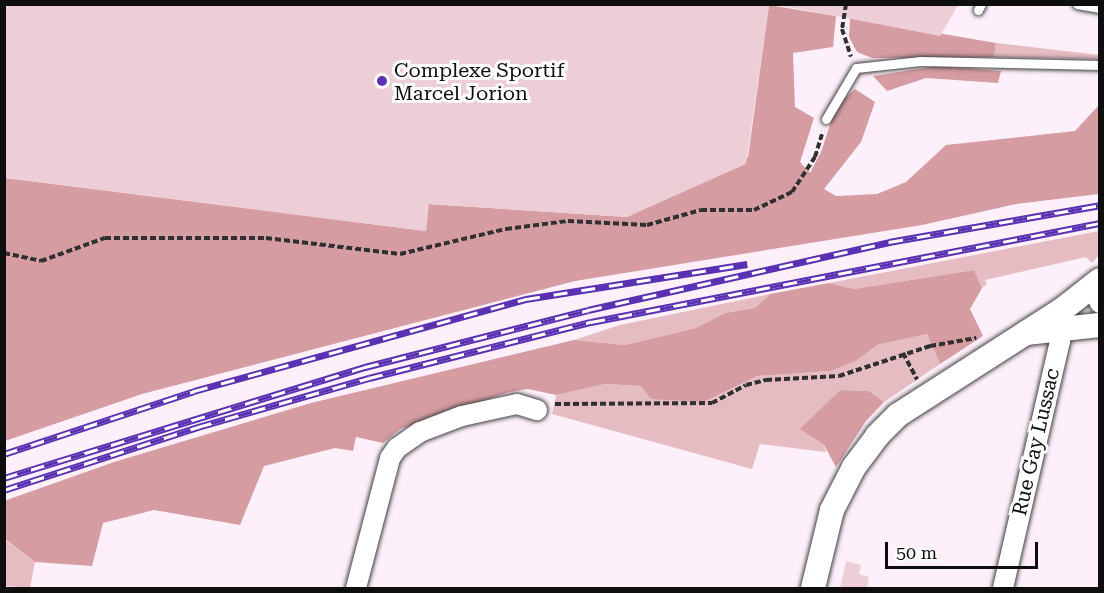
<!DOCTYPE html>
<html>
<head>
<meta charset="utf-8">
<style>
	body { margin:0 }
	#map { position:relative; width:1104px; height:593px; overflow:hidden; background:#fef0fb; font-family:"Roboto Serif",serif }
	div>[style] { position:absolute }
	.green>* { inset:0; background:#e5bcc2 }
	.forest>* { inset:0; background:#d59ca1 }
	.pitch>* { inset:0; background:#edcdd6 }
	.path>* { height:4px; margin-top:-2px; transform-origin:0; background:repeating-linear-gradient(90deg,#303030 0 6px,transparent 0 9px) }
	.roads { filter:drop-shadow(0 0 2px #414141) drop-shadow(0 0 2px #414141) }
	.service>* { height:9px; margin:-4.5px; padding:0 4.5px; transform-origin:4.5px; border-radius:4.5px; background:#fff }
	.minor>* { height:20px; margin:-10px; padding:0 10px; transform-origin:10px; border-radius:10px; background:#fff }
	.tertiary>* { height:24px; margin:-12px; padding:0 12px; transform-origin:12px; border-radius:12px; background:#fff }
	.rail>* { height:7px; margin-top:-3.5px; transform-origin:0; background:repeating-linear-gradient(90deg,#fff 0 14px,#5a31b2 0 28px); box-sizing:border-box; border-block:2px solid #5a31b2 }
	.dots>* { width:16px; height:16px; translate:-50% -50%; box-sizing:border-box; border:3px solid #fff; border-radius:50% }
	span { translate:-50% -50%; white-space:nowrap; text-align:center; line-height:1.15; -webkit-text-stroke:6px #fff; paint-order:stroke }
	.poi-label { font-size:20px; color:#0e0e0e }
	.left { translate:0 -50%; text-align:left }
	.street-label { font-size:20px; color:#0e0e0e }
	.frame { position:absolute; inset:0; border:6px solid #0e0e0e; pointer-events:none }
	.scale { position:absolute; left:885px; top:542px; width:153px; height:27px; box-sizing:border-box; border:3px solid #0e0e0e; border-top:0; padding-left:8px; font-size:18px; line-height:21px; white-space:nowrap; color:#0e0e0e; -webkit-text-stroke:4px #fff; paint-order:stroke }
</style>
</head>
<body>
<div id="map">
	<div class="green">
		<i style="clip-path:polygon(996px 43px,1099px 55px,1100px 59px,994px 57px)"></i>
		<i style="clip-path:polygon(1099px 231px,1099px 255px,1092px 263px,1086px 257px,985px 280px,987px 284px,982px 288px,974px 270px,854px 289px,829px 283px)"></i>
		<i style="clip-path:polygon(770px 294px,755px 308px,725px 313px,696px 328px,625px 345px,574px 340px,620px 325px)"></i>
		<i style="clip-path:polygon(927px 334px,940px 364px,884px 402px,869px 391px,840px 390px,801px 429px,824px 445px,826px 452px,760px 444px,752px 469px,552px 414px,556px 395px,605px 384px,641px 386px,678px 399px,704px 402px,757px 376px,831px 371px,856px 361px,877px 345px)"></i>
		<i style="clip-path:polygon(4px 539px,35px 562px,30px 588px,5px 586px)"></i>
	</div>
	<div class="forest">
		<i style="clip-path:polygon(769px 5px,836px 16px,833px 47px,793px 53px,795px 107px,814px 118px,800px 162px,810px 173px,821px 152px,836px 107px,855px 89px,875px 102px,861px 142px,824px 189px,836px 196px,877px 194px,906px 182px,946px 145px,1075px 131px,1099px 105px,1099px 194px,1016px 204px,922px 225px,575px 281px,142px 394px,5px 441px,5px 178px,426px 231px,428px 204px,627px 217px,748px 157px)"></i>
		<i style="clip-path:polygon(850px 18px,996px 43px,994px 57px,872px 58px,857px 52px,849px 37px)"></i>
		<i style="clip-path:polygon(938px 66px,1001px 71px,998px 83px,926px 78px,887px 91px,873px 76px)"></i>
		<i style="clip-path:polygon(974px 270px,982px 288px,970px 309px,983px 336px,940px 364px,927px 334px,877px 345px,856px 361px,831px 371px,757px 376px,704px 402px,651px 399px,641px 386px,605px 384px,556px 395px,528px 389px,509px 392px,400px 429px,383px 443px,356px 437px,353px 451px,335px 448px,264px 466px,240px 525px,154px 510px,103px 523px,92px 566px,35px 562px,5px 539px,4px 501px,114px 462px,311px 403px,574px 340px,625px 345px,696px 328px,725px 313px,755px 308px,770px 294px,829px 283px,854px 289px)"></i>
		<i style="clip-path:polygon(840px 390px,869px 391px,884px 402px,866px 421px,836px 467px,824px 445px,800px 429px)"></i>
	</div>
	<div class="pitch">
		<i style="clip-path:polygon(5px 4px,769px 4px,769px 5px,746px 164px,627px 217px,429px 204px,426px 231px,5px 178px)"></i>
		<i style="clip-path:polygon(778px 5px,958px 5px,940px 36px)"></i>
		<i style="clip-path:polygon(846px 561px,861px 565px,859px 574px,869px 577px,867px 588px,840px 588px)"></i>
	</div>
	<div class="path">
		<i style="left:846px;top:4px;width:25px;rotate:99deg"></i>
		<i style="left:842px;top:29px;width:29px;rotate:72deg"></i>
		<i style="left:4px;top:253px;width:38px;rotate:12deg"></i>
		<i style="left:41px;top:261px;width:68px;rotate:-19.8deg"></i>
		<i style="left:105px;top:238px;width:161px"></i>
		<i style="left:266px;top:238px;width:135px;rotate:6.8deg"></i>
		<i style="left:400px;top:254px;width:109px;rotate:-13.3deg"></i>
		<i style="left:506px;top:229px;width:63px;rotate:-7.4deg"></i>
		<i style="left:568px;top:221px;width:79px;rotate:2.9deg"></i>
		<i style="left:647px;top:225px;width:56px;rotate:-15.5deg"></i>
		<i style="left:701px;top:210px;width:53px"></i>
		<i style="left:754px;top:210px;width:42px;rotate:-25.3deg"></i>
		<i style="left:792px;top:192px;width:42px;rotate:-56.7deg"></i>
		<i style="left:815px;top:157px;width:27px;rotate:-73deg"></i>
		<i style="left:903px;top:353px;width:30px;rotate:62deg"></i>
		<i style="left:555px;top:404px;width:157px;rotate:-0.4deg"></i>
		<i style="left:712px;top:403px;width:38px;rotate:-28deg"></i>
		<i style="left:746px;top:385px;width:21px;rotate:-14deg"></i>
		<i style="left:766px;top:380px;width:73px;rotate:-3.1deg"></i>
		<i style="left:839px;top:376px;width:96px;rotate:-18.2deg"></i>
		<i style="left:930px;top:346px;width:47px;rotate:-9.9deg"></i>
	</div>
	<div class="roads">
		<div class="service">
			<i style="left:1077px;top:4px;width:23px;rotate:10deg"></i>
			<i style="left:978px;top:10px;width:7px;rotate:-63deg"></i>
			<i style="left:826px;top:119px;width:59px;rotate:-59.5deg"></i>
			<i style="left:856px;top:68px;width:65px;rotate:-6.1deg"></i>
			<i style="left:921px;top:61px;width:179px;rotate:1.3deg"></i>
		</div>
		<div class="minor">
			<i style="left:1092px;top:286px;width:19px;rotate:65deg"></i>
			<i style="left:356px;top:588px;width:134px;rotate:-75.3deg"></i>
			<i style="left:390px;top:458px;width:12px;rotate:-55deg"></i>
			<i style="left:397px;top:448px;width:28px;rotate:-35deg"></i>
			<i style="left:420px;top:432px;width:45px;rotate:-20.9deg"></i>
			<i style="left:462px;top:416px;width:56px;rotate:-12.3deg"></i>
			<i style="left:517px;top:404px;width:21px;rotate:17deg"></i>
			<i style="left:1003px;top:588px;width:253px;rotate:-77deg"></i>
			<i style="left:1060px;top:342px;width:26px;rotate:-86deg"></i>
		</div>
		<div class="tertiary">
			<i style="left:1026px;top:333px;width:74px;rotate:-6.2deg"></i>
			<i style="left:813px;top:588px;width:80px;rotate:-76.3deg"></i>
			<i style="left:832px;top:510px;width:48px;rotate:-62.9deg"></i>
			<i style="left:854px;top:467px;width:39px;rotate:-53deg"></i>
			<i style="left:877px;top:436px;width:30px;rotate:-45deg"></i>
			<i style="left:898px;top:415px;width:196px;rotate:-32.7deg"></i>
			<i style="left:1063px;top:309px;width:47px;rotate:-38.1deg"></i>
		</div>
	</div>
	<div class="rail">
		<i style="left:4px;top:454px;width:200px;rotate:-18.3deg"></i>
		<i style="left:194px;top:391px;width:345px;rotate:-15.5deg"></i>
		<i style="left:526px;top:299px;width:224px;rotate:-9deg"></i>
		<i style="left:4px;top:478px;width:378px;rotate:-17.1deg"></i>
		<i style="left:365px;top:367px;width:230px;rotate:-14.3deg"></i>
		<i style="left:588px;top:310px;width:309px;rotate:-12.7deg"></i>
		<i style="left:889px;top:242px;width:214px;rotate:-9.9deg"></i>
		<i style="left:4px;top:490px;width:204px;rotate:-18deg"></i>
		<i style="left:198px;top:427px;width:178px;rotate:-16deg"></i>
		<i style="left:369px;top:378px;width:229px;rotate:-14.2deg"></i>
		<i style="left:591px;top:322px;width:519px;rotate:-11.01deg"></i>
	</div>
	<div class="dots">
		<i style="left:382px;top:81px;background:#5a31b2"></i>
	</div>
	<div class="poi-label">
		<span class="left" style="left:394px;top:82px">Complexe Sportif<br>Marcel Jorion</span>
	</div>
	<div class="street-label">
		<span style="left:1036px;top:442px;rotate:-77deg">Rue Gay Lussac</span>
	</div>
	<div class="frame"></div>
	<div class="scale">50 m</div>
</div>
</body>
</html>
